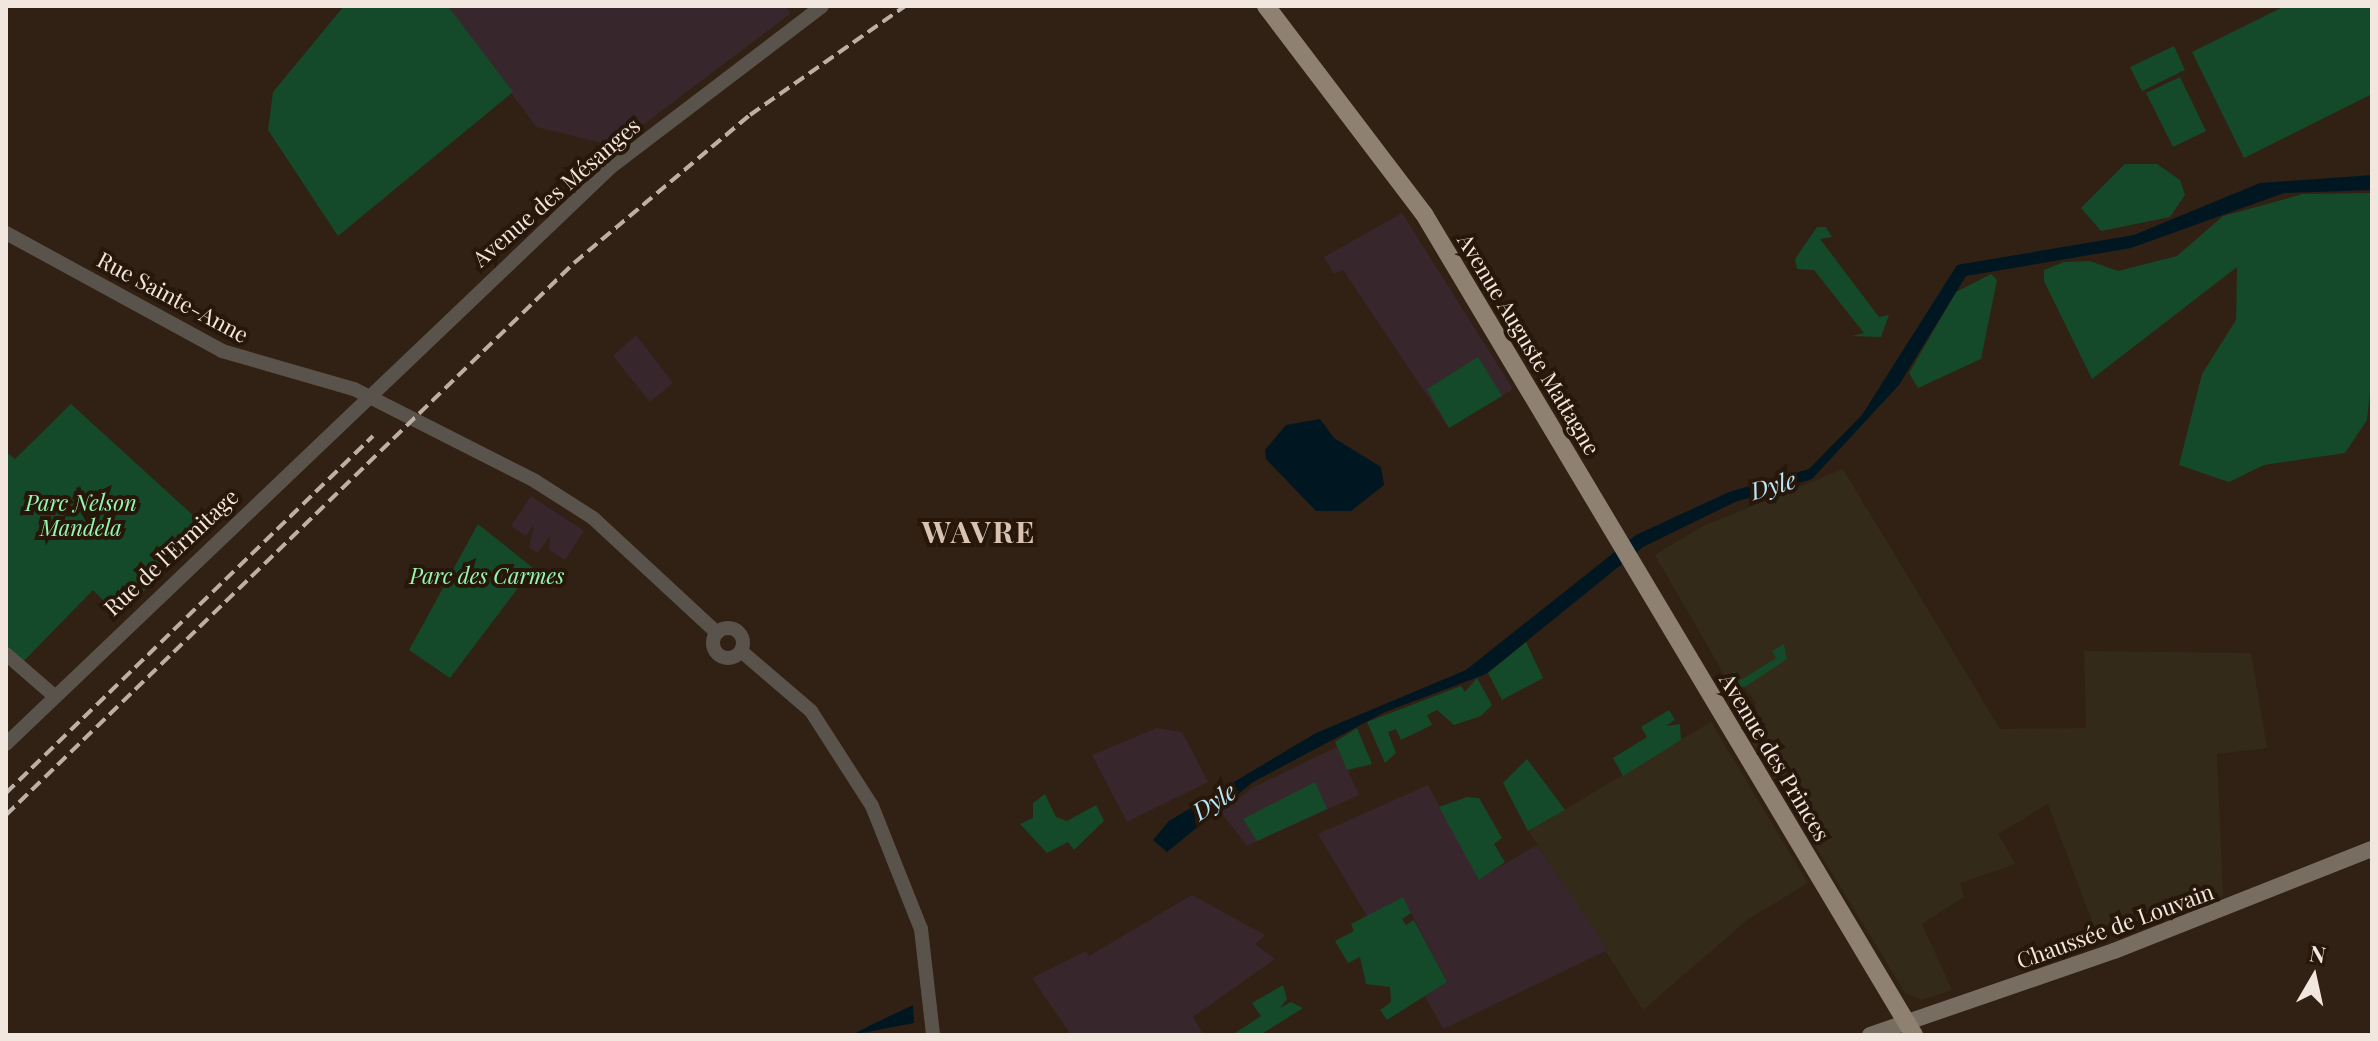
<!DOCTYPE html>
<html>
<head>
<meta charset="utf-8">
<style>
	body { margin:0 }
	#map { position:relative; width:2378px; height:1041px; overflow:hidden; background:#312014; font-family:"Playfair Display",serif }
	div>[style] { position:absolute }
	.commercial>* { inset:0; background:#332a1a }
	.education>* { inset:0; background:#38262d }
	.green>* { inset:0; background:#144a29 }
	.water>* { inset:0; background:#001721 }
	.tertiary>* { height:14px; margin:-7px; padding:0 7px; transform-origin:7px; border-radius:7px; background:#5a534c }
	.tertiary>.ring { margin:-7px; padding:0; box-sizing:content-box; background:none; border:14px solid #5a534c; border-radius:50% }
	.secondary>* { height:16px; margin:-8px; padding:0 8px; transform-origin:8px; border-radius:8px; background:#786d61 }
	.primary>* { height:18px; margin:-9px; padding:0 9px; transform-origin:9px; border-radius:9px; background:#8f8171 }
	.rail>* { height:4px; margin-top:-2px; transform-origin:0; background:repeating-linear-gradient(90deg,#bcafa5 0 12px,transparent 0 18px) }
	span { translate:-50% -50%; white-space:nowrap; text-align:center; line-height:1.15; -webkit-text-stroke:8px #27170a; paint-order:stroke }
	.street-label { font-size:22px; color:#f2e7de }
	.park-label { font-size:22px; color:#95f7b2; font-style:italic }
	.water-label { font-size:24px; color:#b9e6f9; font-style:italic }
	.district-label { font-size:30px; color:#d8c2b2; font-weight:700; letter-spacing:2px }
	.frame { position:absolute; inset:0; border:8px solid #f2e7de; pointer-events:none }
	.north { position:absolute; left:2274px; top:937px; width:80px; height:80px; -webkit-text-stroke:6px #27170a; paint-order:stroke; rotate:9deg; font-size:22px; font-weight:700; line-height:32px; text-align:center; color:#f2e7de }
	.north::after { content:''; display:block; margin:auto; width:28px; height:36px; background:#f2e7de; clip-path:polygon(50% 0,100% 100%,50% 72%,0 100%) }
</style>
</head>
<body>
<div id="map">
	<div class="commercial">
		<i style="clip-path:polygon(1843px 469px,2000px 729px,2086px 728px,2084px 651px,2251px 653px,2267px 748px,2217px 754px,2223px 896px,2099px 940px,2048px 804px,1998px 834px,2016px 864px,1960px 883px,1964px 897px,1922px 924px,1952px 990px,1922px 1000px,1905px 993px,1743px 727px,1756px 703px,1745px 688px,1730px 685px,1655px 555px,1701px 527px)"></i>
		<i style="clip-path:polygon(1711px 722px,1808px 883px,1747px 920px,1643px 1010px,1529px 831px)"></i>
	</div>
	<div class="education">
		<i style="clip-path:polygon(448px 6px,785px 6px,791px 13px,615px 146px,536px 127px)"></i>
		<i style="clip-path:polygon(1402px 213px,1513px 389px,1449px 428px,1343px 270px,1334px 274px,1324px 257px)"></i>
		<i style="clip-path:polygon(636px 335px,673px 383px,650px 402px,613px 356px)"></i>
		<i style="clip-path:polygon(531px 496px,584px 531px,565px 560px,549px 550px,550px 536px,538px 553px,529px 548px,534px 525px,526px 536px,511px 526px)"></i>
		<i style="clip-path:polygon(1157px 728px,1182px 732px,1208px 782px,1127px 822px,1092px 755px)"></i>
		<i style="clip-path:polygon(1337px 747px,1359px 795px,1247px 846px,1221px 812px,1252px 788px)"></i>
		<i style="clip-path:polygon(1428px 785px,1479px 879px,1537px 845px,1608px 950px,1443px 1029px,1425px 996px,1447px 982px,1403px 897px,1367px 916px,1318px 834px)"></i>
		<i style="clip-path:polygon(1192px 895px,1265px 935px,1255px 944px,1275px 959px,1193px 1017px,1204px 1035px,1071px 1035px,1032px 978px,1086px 951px,1089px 956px)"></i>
	</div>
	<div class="green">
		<i style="clip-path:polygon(344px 6px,448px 6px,513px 92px,338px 236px,268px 130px,273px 92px)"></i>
		<i style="clip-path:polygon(2285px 6px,2372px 6px,2372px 94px,2244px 158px,2192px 52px)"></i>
		<i style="clip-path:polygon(2174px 46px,2185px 70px,2142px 91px,2130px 67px)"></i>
		<i style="clip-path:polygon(2180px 77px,2206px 131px,2173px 147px,2146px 93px)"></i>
		<i style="clip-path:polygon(2125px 164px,2157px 164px,2180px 180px,2185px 195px,2170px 217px,2101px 231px,2081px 208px)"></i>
		<i style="clip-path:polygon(2372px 193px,2372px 374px,2367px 420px,2345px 453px,2264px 465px,2229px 482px,2179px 465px,2202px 374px,2236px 320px,2237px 267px,2092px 379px,2044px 281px,2044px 270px,2064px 262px,2090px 261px,2118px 271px,2177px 256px,2223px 216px,2303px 194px)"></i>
		<i style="clip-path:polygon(1817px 227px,1826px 227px,1832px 237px,1820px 239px,1879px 317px,1889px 315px,1881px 337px,1852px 336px,1864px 333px,1814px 270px,1797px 269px,1795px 259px)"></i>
		<i style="clip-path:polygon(1991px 274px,1997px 280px,1981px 359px,1918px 388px,1909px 373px,1956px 292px)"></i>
		<i style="clip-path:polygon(1478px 357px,1502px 396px,1449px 428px,1427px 389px)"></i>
		<i style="clip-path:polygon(71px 404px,196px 518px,198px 541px,118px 615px,93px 590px,21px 664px,6px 652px,6px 452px,15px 459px)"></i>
		<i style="clip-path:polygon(478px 524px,533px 568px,450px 678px,409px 650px)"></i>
		<i style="clip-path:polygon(1526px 642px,1543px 678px,1502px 700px,1488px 673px)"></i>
		<i style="clip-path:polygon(1784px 644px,1787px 659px,1745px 687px,1730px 685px,1726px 677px,1735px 671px,1741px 680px,1776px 658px,1772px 651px)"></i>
		<i style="clip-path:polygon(1477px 678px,1492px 705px,1481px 716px,1454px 725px,1437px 710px,1427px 715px,1432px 725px,1401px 740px,1396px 729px,1388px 732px,1396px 753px,1385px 763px,1367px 722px,1461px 686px,1465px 692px)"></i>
		<i style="clip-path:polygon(1669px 710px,1675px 720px,1666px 726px,1680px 724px,1681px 740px,1623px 776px,1613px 758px,1647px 737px,1641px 727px)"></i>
		<i style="clip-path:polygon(1357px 728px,1372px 764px,1347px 770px,1335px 742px)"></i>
		<i style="clip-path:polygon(1527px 759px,1565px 810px,1528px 831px,1503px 783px)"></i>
		<i style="clip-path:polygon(1315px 782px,1327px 809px,1257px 841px,1243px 819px)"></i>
		<i style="clip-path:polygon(1045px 794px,1056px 817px,1067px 821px,1096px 805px,1104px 821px,1074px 850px,1068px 842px,1047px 853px,1020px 824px,1033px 818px,1033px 803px)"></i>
		<i style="clip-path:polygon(1467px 797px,1479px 798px,1502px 838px,1494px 844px,1505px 862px,1479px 880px,1439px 807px)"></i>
		<i style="clip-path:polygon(1403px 897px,1411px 913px,1402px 919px,1406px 925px,1414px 920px,1447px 982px,1387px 1020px,1380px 1010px,1391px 1002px,1390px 987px,1366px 984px,1360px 957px,1348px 963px,1335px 941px,1354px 931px,1351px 924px)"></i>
		<i style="clip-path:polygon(1283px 985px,1287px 999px,1280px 1008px,1291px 1002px,1303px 1008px,1260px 1035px,1232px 1035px,1261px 1016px,1252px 1003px)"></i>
	</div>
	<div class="water">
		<i style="clip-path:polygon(2372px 175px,2372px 190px,2284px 193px,2131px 248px,1966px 276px,1899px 385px,1812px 479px,1735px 502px,1643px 547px,1486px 674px,1385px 712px,1253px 782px,1167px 852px,1153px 840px,1169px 821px,1316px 733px,1466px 670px,1636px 535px,1729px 492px,1809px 469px,1862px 415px,1957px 265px,2134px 235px,2260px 183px)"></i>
		<i style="clip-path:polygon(1320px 419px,1334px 438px,1381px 467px,1384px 485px,1351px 511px,1316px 511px,1266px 459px,1265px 450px,1286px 425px)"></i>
		<i style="clip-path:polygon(913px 1005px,914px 1023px,852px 1035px,873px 1024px)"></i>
	</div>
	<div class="tertiary">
		<i style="left:6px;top:233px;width:246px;rotate:28.6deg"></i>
		<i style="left:222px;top:351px;width:137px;rotate:16.1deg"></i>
		<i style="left:354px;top:389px;width:203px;rotate:26.9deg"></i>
		<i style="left:535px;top:481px;width:69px;rotate:32.5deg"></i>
		<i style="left:593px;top:518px;width:169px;rotate:42.8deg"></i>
		<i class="ring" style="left:713px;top:628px;width:16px;height:16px"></i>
		<i style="left:741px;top:651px;width:92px;rotate:40.6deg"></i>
		<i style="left:811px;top:711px;width:113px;rotate:57.3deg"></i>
		<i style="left:872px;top:806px;width:132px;rotate:68.3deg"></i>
		<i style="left:921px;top:929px;width:107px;rotate:83.5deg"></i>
		<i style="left:6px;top:654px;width:61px;rotate:41deg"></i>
		<i style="left:6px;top:744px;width:836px;rotate:-43.64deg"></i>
		<i style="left:611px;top:167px;width:265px;rotate:-37.3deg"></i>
	</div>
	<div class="secondary">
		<i style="left:1870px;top:1035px;width:258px;rotate:-19deg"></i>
		<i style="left:2114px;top:951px;width:277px;rotate:-21.6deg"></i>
	</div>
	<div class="primary">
		<i style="left:1266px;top:6px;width:261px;rotate:52.8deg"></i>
		<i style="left:1424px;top:214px;width:956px;rotate:59.17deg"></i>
	</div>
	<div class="rail">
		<i style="left:6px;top:793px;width:512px;rotate:-44.21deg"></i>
		<i style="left:6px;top:815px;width:792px;rotate:-44.18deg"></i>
		<i style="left:574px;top:263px;width:230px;rotate:-40.1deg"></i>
		<i style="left:750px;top:115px;width:189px;rotate:-35.1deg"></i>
	</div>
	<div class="street-label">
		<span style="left:556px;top:192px;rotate:-41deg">Avenue des Mésanges</span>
		<span style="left:173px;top:297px;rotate:28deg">Rue Sainte-Anne</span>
		<span style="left:1529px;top:344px;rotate:59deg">Avenue Auguste Mattagne</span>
		<span style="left:171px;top:552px;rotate:-43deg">Rue de l'Ermitage</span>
		<span style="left:1775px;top:757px;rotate:59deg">Avenue des Princes</span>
		<span style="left:2115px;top:926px;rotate:-20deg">Chaussée de Louvain</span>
	</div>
	<div class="park-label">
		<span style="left:81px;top:515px">Parc Nelson<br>Mandela</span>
		<span style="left:487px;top:576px">Parc des Carmes</span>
	</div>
	<div class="water-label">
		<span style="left:1773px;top:485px;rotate:-16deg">Dyle</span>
		<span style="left:1214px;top:801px;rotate:-33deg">Dyle</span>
	</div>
	<div class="district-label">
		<span style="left:979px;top:531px">WAVRE</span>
	</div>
	<div class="frame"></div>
	<div class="north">N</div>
</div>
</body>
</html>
